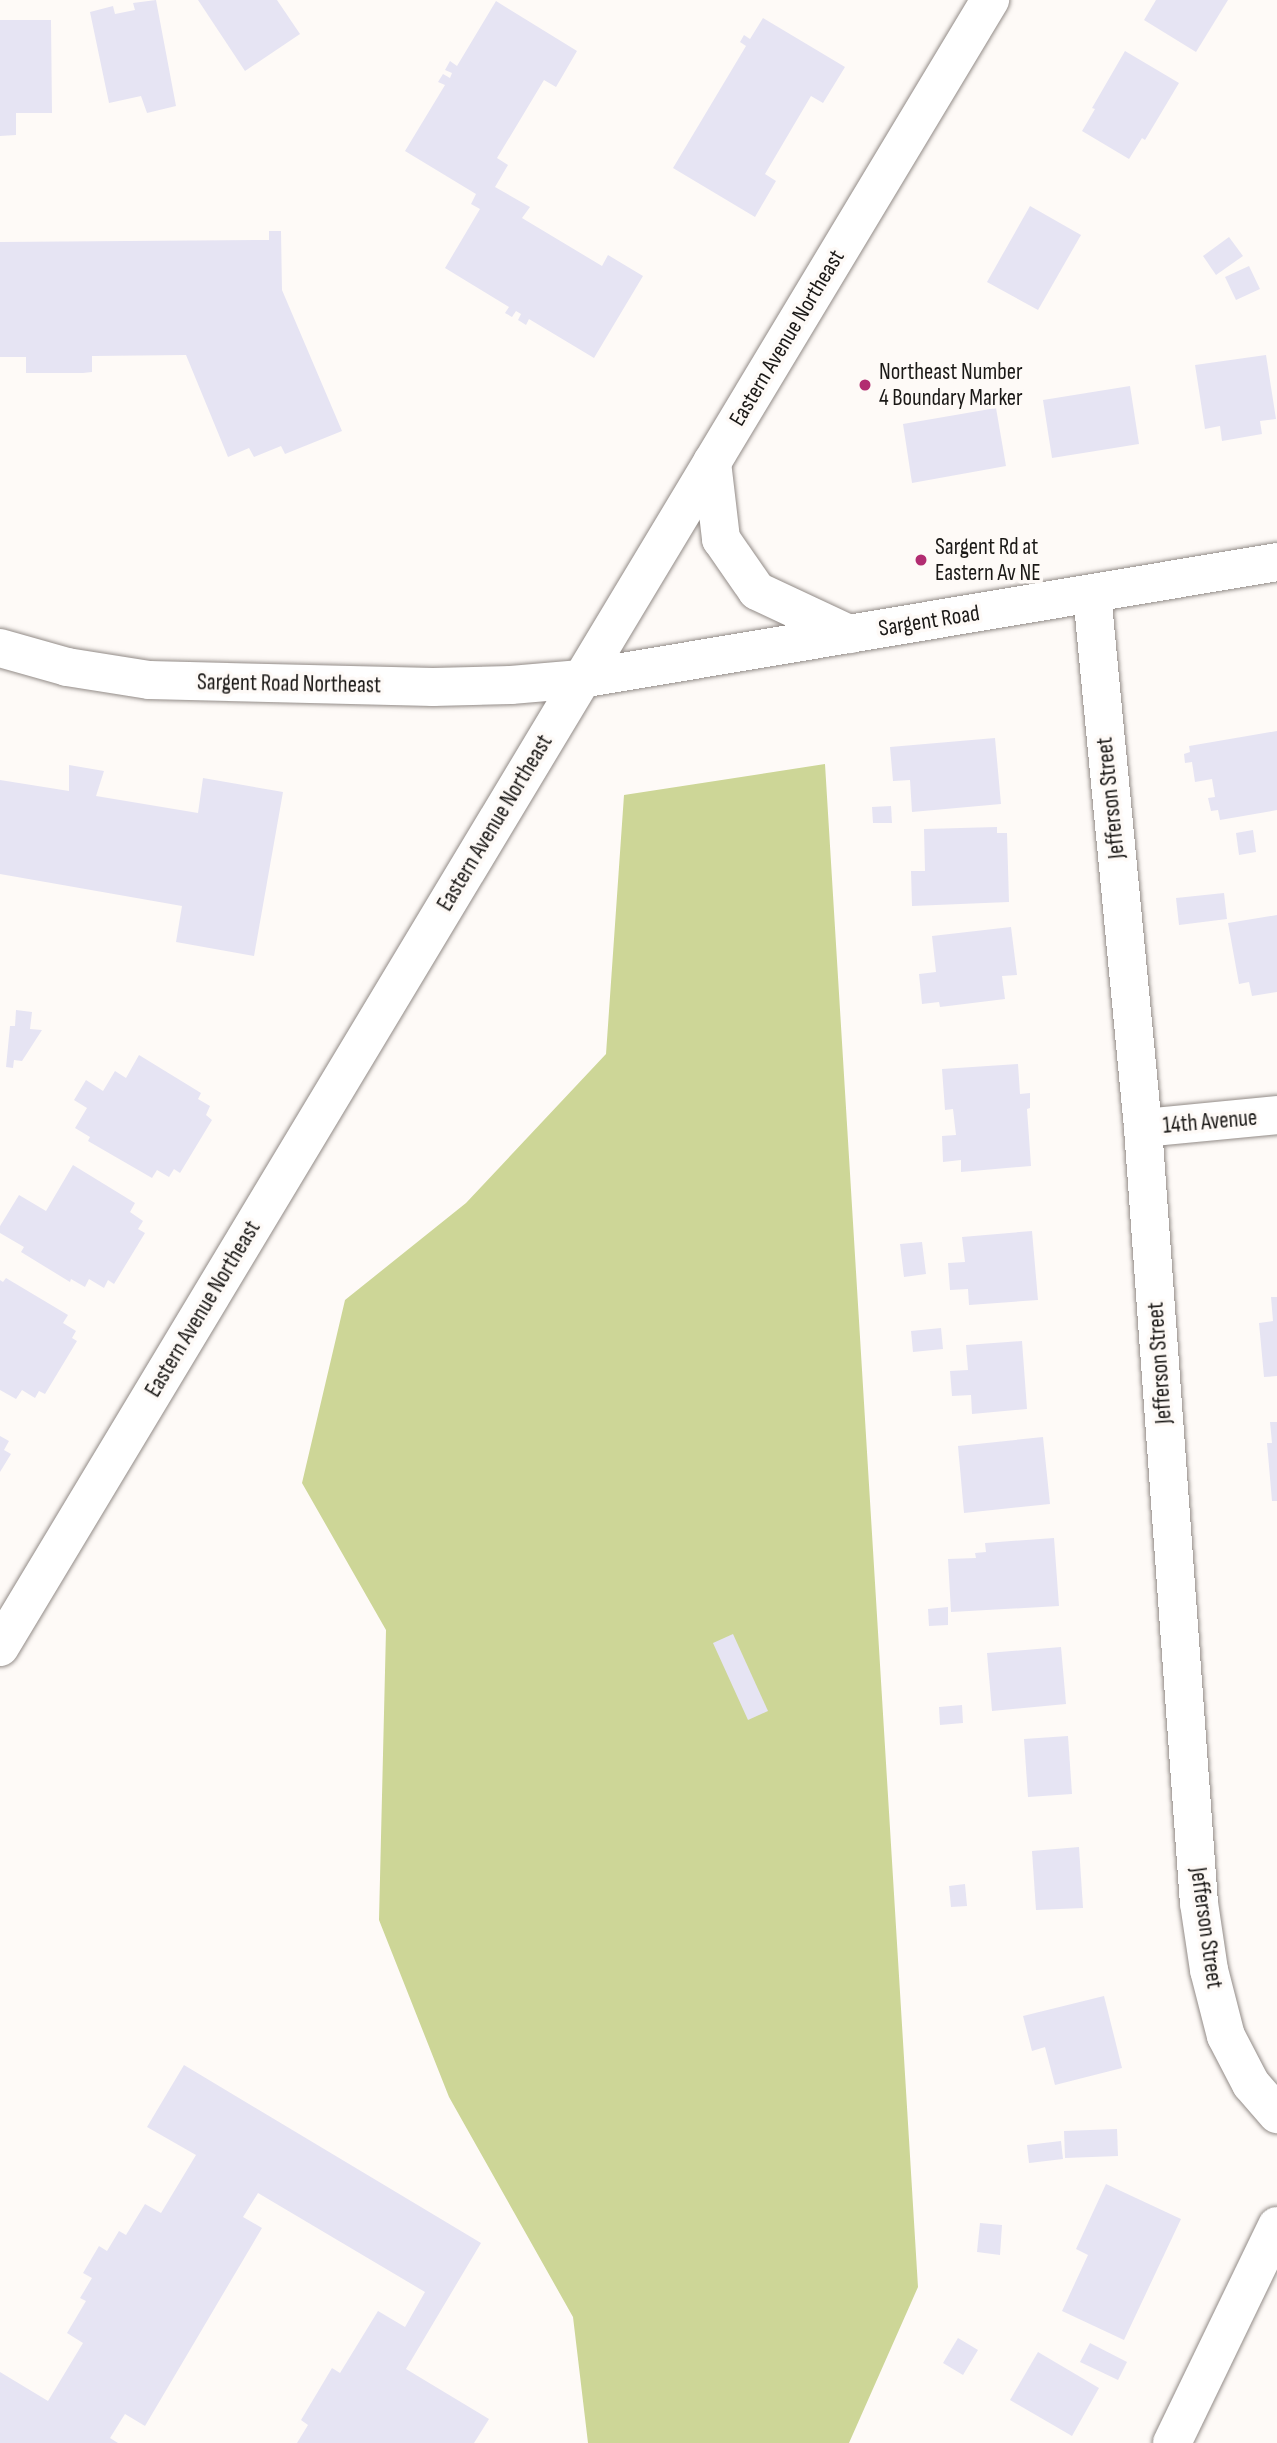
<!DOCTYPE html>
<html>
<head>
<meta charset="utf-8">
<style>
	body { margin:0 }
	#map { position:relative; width:1277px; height:2443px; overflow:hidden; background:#fefaf7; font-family:"Sofia Sans Condensed",sans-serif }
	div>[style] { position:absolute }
	.green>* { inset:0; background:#cdd697 }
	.building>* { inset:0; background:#e6e4f3 }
	.roads { filter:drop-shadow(0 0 2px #928b87) drop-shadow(0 0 2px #928b87) }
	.minor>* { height:38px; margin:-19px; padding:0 19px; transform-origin:19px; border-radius:19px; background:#fff }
	.major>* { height:38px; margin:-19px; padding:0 19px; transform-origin:19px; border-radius:19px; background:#fff }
	.dots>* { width:19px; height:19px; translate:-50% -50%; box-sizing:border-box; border:4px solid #fefaf7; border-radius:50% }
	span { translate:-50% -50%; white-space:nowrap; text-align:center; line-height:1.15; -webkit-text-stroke:7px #fefaf7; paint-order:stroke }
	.street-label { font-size:23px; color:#1a1816 }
	.poi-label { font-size:23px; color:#1a1816 }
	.left { translate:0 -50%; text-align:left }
</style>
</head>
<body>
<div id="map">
	<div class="green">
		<i style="clip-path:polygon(825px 764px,918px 2287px,849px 2443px,588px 2443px,573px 2317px,449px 2097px,379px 1920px,386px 1630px,302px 1483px,345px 1300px,466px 1203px,606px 1054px,624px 795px)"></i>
	</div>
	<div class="building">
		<i style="clip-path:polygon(156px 0,176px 106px,147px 113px,141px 96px,109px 103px,90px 12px,113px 6px,115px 14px,135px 10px,133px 3px)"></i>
		<i style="clip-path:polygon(198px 0,277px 0,300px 34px,245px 71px)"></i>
		<i style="clip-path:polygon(1156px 0,1228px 0,1196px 52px,1144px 20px)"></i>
		<i style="clip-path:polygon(496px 1px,577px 51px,556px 87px,544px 80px,514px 130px,497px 158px,508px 165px,495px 187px,530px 207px,522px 218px,602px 266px,608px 255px,643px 276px,594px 358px,529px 319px,526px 325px,518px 320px,521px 314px,516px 311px,512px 317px,505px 313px,509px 307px,445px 268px,480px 209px,471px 204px,476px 194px,405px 151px,445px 85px,438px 82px,443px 74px,450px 78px,452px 73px,445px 70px,450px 61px,457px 66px)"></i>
		<i style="clip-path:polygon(763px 18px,845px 67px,823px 103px,811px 96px,765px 174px,776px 181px,755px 217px,673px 168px,746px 46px,740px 42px,744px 35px,750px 39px)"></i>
		<i style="clip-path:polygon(0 20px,51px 20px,52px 113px,16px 113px,16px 135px,0 136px)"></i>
		<i style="clip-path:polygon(1125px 51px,1179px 83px,1145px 140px,1142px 138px,1129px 159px,1082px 131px,1095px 109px,1092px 108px)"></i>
		<i style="clip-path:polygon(1030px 206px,1081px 235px,1038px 310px,987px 282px)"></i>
		<i style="clip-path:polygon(269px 231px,281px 231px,282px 290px,342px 431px,285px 454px,281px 446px,254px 457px,249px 448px,228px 457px,186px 355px,92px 356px,92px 372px,83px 373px,26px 373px,26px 357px,0 357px,0 242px,269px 240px)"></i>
		<i style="clip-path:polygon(1229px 237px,1243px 256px,1216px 275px,1203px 256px)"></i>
		<i style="clip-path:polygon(1249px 266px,1260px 289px,1236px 300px,1225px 277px)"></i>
		<i style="clip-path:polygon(1266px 355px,1276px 419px,1260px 421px,1262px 434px,1222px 441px,1220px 426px,1205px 429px,1195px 365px)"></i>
		<i style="clip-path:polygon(1130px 386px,1139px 444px,1052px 458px,1043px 400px)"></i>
		<i style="clip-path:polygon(996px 408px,1006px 466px,912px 483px,903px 424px)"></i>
		<i style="clip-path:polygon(1277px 731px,1277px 810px,1220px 820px,1218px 810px,1211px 811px,1208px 798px,1215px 797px,1212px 779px,1195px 782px,1192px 762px,1185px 763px,1184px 754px,1190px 752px,1189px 746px)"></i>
		<i style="clip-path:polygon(995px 738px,1001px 804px,912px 812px,910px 780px,893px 781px,890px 747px)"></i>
		<i style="clip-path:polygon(69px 765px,104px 771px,96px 796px,198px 813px,203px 778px,283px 792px,254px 956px,176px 942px,182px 906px,0 874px,0 780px,69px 791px)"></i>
		<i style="clip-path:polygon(891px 806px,892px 823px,873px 823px,872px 807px)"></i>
		<i style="clip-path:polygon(997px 827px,997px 833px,1007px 833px,1009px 902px,912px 906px,911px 871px,925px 871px,924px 829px)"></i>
		<i style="clip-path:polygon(1253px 830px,1256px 852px,1239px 855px,1236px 833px)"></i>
		<i style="clip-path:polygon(1224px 893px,1227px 919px,1179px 925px,1176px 898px)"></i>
		<i style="clip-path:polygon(1277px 915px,1277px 992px,1252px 996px,1249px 982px,1239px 984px,1228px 923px)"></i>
		<i style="clip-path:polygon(1011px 927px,1017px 975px,1002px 976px,1005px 999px,940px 1007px,939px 1002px,922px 1004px,919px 974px,936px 972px,932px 936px)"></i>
		<i style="clip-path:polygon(16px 1010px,32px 1012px,30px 1029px,42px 1030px,22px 1061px,14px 1060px,13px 1068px,6px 1067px,10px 1026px,15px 1026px)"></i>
		<i style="clip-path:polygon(139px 1055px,201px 1093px,198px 1099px,210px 1106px,206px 1115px,212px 1120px,180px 1173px,174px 1169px,169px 1177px,157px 1170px,152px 1178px,88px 1141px,90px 1137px,75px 1128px,87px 1108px,74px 1100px,86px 1080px,103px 1091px,115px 1071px,126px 1078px)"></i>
		<i style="clip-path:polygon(1018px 1064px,1020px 1094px,1030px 1093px,1030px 1108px,1027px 1109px,1031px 1166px,961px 1172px,961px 1160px,943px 1162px,942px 1136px,956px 1135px,953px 1109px,945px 1110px,942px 1069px)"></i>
		<i style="clip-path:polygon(73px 1165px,135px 1203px,130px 1212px,143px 1221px,138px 1229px,145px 1233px,114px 1284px,108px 1280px,104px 1288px,89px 1279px,85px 1287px,71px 1279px,70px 1282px,21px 1252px,24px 1247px,0 1233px,0 1226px,19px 1195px,46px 1211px)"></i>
		<i style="clip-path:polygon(1032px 1231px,1038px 1300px,969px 1305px,968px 1289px,950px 1290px,948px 1263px,965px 1262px,962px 1237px)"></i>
		<i style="clip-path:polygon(922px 1242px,926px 1274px,904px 1277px,900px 1244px)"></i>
		<i style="clip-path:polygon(6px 1278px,68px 1315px,63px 1323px,76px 1331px,72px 1338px,77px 1341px,45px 1394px,39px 1391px,35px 1398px,22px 1390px,16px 1399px,0 1390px,0 1280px,3px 1282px)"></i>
		<i style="clip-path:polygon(1271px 1297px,1277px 1297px,1277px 1376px,1264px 1377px,1259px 1323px,1273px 1321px)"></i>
		<i style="clip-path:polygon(941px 1328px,943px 1349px,913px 1352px,911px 1331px)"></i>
		<i style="clip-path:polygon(1022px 1341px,1027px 1409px,972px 1414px,971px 1395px,952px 1396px,950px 1371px,968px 1370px,966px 1345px)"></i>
		<i style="clip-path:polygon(1270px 1422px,1277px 1422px,1277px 1501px,1272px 1501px,1267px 1443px,1272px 1443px)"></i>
		<i style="clip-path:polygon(0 1436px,9px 1441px,4px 1450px,11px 1454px,0 1472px)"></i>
		<i style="clip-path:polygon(1043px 1437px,1050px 1504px,964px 1513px,958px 1446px)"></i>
		<i style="clip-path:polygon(1054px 1538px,1059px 1606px,951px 1612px,948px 1559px,976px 1558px,975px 1553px,986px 1552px,985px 1543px)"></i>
		<i style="clip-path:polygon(948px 1607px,948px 1625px,929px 1626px,928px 1609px)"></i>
		<i style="clip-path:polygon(733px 1634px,768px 1711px,748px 1720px,713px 1643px)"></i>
		<i style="clip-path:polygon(1061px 1647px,1066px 1704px,992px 1711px,987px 1653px)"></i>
		<i style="clip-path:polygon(962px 1705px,963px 1723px,940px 1725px,939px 1707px)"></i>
		<i style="clip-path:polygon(1068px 1736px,1072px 1794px,1028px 1797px,1024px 1739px)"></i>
		<i style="clip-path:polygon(1079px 1847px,1083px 1908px,1036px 1910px,1032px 1851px)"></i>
		<i style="clip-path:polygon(965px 1884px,967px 1906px,951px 1907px,949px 1886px)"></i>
		<i style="clip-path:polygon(1104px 1996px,1122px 2068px,1055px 2085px,1045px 2047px,1032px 2051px,1023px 2016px)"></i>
		<i style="clip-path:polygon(184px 2065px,481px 2243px,406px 2369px,489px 2419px,474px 2443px,297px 2443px,308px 2425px,301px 2420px,332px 2368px,340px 2373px,378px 2311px,405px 2327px,425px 2292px,258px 2193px,243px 2217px,262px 2228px,145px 2426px,125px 2414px,110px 2438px,118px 2443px,0 2443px,0 2372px,48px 2401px,83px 2343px,67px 2333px,86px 2301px,80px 2298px,92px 2278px,83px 2273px,99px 2246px,107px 2251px,119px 2231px,126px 2235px,145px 2204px,161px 2213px,196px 2155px,147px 2127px)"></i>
		<i style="clip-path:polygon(1117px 2129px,1118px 2156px,1065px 2158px,1064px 2131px)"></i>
		<i style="clip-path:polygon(1061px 2141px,1063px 2159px,1029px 2163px,1027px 2145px)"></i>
		<i style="clip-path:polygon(1106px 2184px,1181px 2219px,1124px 2340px,1062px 2311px,1088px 2255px,1076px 2249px)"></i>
		<i style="clip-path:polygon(980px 2223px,1002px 2225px,1000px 2255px,977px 2252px)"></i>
		<i style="clip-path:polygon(958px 2338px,978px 2350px,963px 2375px,943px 2363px)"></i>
		<i style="clip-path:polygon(1090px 2343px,1127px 2362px,1118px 2380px,1080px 2362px)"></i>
		<i style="clip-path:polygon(1038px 2352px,1099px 2388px,1072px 2436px,1010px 2400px)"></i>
	</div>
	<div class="roads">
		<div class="minor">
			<i style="left:1092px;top:594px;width:536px;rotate:84.54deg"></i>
			<i style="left:1143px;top:1128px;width:777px;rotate:85.87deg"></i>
			<i style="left:1199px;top:1903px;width:68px;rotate:81.5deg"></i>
			<i style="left:1209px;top:1970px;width:68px;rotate:75.6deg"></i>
			<i style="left:1226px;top:2036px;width:54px;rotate:62.5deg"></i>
			<i style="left:1251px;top:2084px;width:40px;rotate:49deg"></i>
			<i style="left:1143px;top:1128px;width:135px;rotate:-5.5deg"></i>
			<i style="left:0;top:1647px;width:1922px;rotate:-58.99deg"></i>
			<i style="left:1172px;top:2443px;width:241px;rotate:-64.2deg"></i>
		</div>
		<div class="major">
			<i style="left:712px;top:462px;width:78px;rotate:83.3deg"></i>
			<i style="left:721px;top:539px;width:63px;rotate:55.3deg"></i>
			<i style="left:757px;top:591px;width:102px;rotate:25.1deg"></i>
			<i style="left:0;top:648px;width:70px;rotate:15.8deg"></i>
			<i style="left:67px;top:667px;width:83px;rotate:9deg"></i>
			<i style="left:149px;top:680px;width:284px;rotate:1.4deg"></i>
			<i style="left:433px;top:687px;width:78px;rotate:-1.5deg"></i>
			<i style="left:511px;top:685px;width:70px;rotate:-4.9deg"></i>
			<i style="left:581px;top:679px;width:706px;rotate:-9.54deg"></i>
		</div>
	</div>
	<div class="dots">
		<i style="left:865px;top:385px;background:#b22c71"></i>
		<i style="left:921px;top:560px;background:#b22c71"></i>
	</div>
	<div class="street-label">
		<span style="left:787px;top:338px;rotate:-59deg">Eastern Avenue Northeast</span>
		<span style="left:929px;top:621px;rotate:-9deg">Sargent Road</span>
		<span style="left:289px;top:684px;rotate:1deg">Sargent Road Northeast</span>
		<span style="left:1111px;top:798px;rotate:-96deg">Jefferson Street</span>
		<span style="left:495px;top:823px;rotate:-59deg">Eastern Avenue Northeast</span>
		<span style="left:1210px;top:1122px;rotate:-5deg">14th Avenue</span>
		<span style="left:203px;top:1309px;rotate:-59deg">Eastern Avenue Northeast</span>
		<span style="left:1160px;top:1363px;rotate:-94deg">Jefferson Street</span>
		<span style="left:1206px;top:1928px;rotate:82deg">Jefferson Street</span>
	</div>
	<div class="poi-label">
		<span class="left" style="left:879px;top:385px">Northeast Number<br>4 Boundary Marker</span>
		<span class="left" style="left:935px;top:560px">Sargent Rd at<br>Eastern Av NE</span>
	</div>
</div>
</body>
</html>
